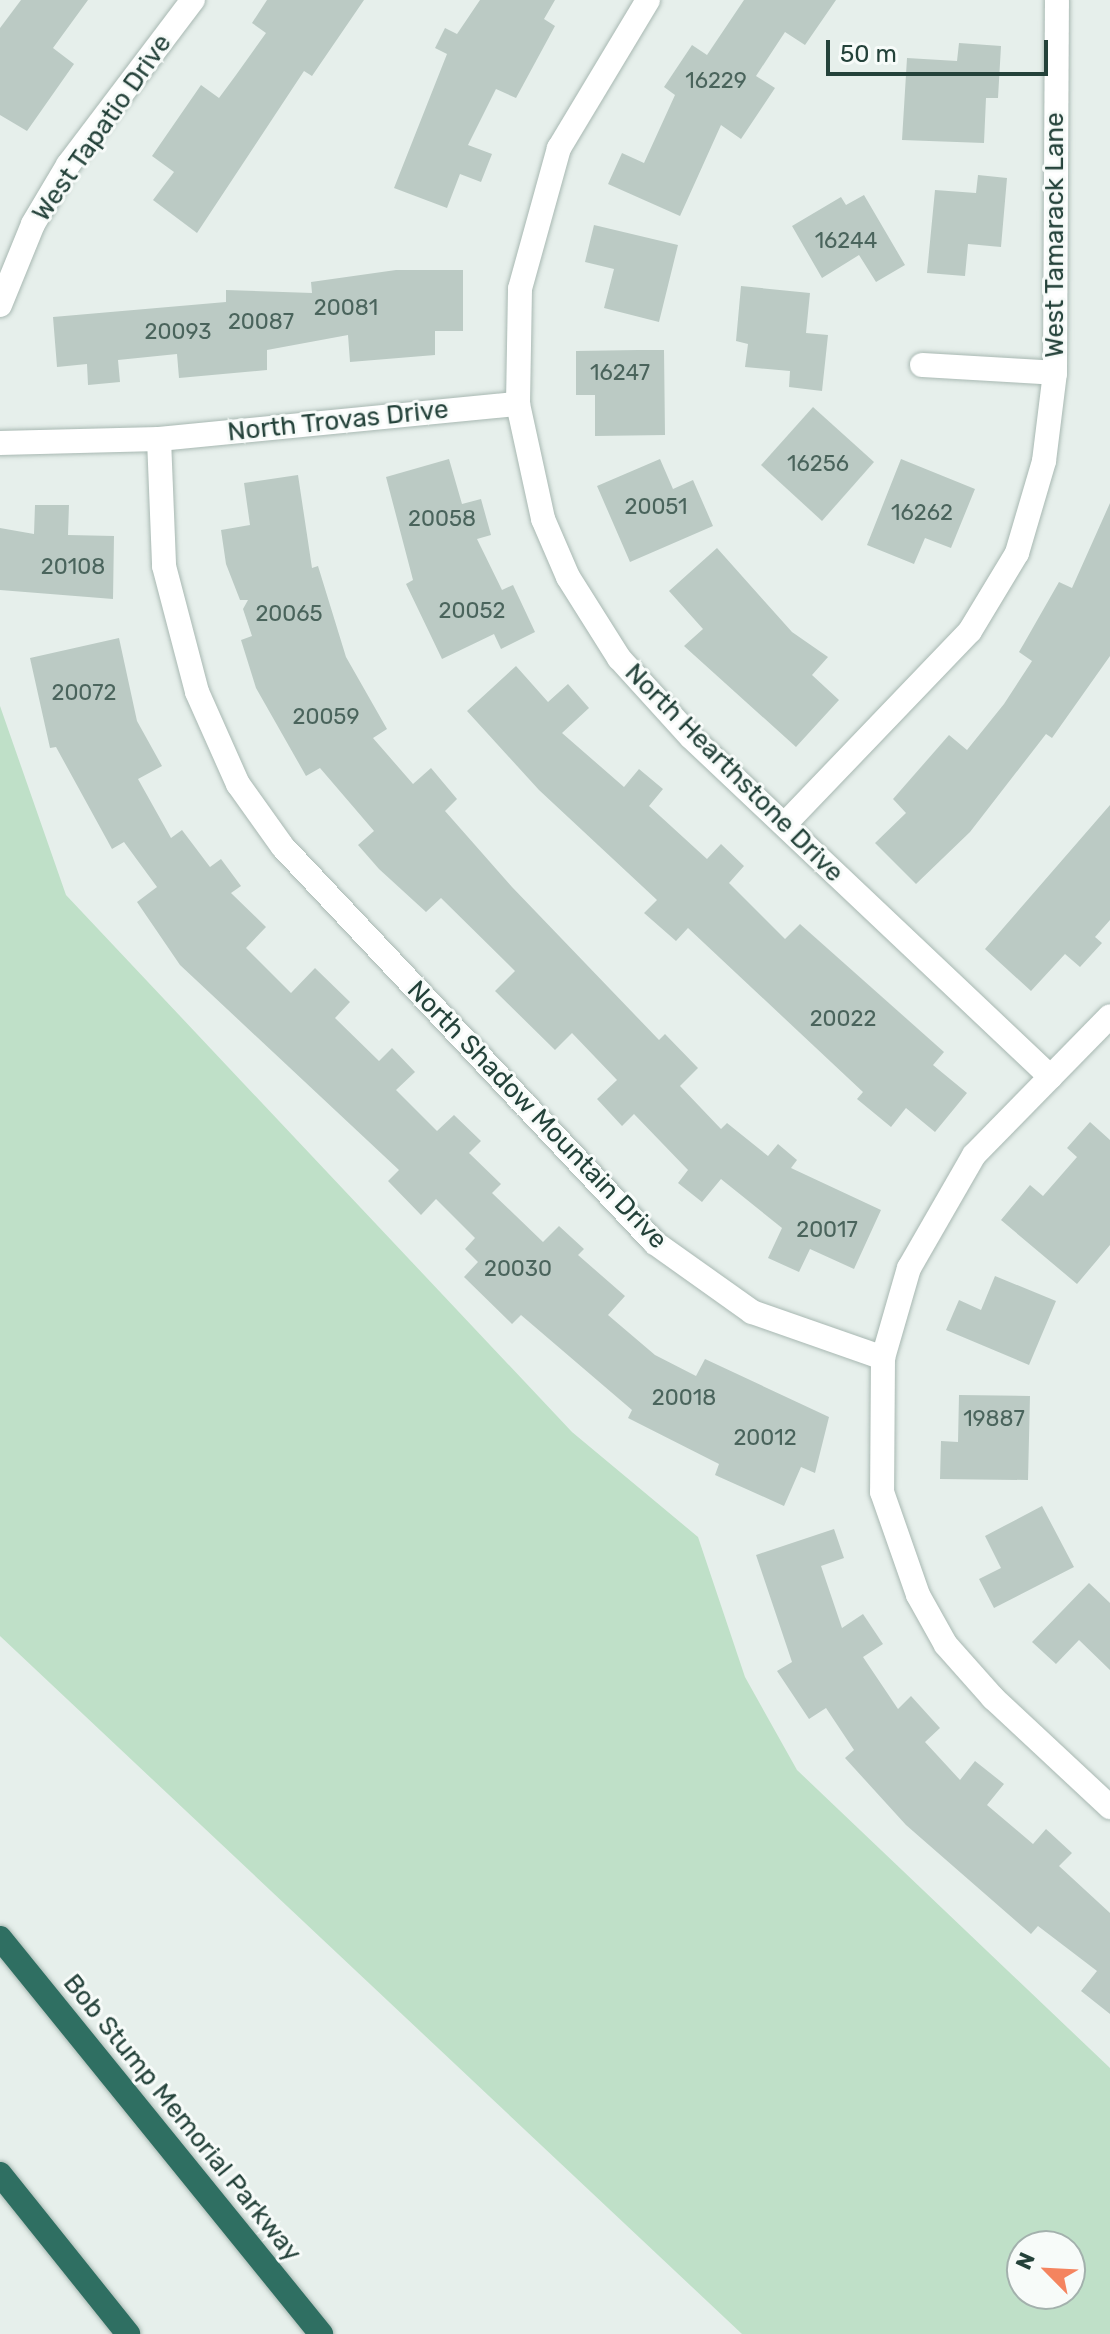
<!DOCTYPE html>
<html>
<head>
<meta charset="utf-8">
<style>
	body { margin:0 }
	#map { position:relative; width:1110px; height:2334px; overflow:hidden; background:#e6efeb; font-family:Rubik,sans-serif }
	div>[style] { position:absolute }
	.green>* { inset:0; background:#bfe0c8 }
	.building>* { inset:0; background:#bbcac4 }
	.roads { filter:drop-shadow(0 0 2px #a8b8b2) drop-shadow(0 0 2px #a8b8b2) }
	.street>* { height:24px; margin:-12px; padding:0 12px; transform-origin:12px; border-radius:12px; background:#fff }
	.highway>* { height:24px; margin:-12px; padding:0 12px; transform-origin:12px; border-radius:12px; background:#2f6f62 }
	span { translate:-50% -50%; white-space:nowrap; text-align:center; line-height:1.15; -webkit-text-stroke:6px #f7fbf9; paint-order:stroke }
	.number-label { font-size:22px; color:#4a645c }
	.number-label span { -webkit-text-stroke-width:0 }
	.street-label { font-size:26px; color:#24423a }
	.north { position:absolute; left:1006px; top:2230px; width:80px; height:80px; box-sizing:border-box; background:#f7fbf9; border:2px solid #a3b1ad; border-radius:50%; rotate:294deg; font-size:22px; font-weight:700; line-height:32px; text-align:center; color:#24423a }
	.north::after { content:''; display:block; margin:auto; width:28px; height:36px; background:#f4845f; clip-path:polygon(50% 0,100% 100%,50% 72%,0 100%) }
	.scale { position:absolute; left:826px; top:40px; width:222px; height:36px; box-sizing:border-box; border:4px solid #24423a; border-top:0; padding-left:10px; font-size:24px; line-height:28px; white-space:nowrap; color:#24423a; -webkit-text-stroke:6px #f7fbf9; paint-order:stroke }
</style>
</head>
<body>
<div id="map">
	<div class="green">
		<i style="clip-path:polygon(evenodd,0 706px,66px 895px,572px 1432px,698px 1537px,745px 1677px,797px 1770px,1110px 2068px,1110px 2334px,742px 2334px,0 1636px,0 706px,1022px 2246px,1070px 2246px,1070px 2294px,1022px 2294px,1022px 2246px)"></i>
	</div>
	<div class="building">
		<i style="clip-path:polygon(21px 0,88px 0,53px 48px,74px 64px,27px 131px,0 115px,0 28px)"></i>
		<i style="clip-path:polygon(267px 0,364px 0,312px 76px,304px 71px,197px 233px,153px 200px,174px 172px,152px 156px,201px 85px,219px 98px,236px 75px,266px 33px,252px 23px)"></i>
		<i style="clip-path:polygon(480px 0,555px 0,544px 19px,555px 26px,516px 98px,496px 89px,468px 145px,492px 154px,481px 182px,460px 174px,447px 208px,394px 188px,447px 54px,435px 48px,445px 28px,457px 34px)"></i>
		<i style="clip-path:polygon(744px 0,836px 0,805px 45px,785px 32px,756px 76px,775px 88px,741px 139px,721px 125px,680px 216px,608px 184px,622px 153px,644px 163px,675px 95px,664px 87px,692px 45px,707px 55px)"></i>
		<i style="clip-path:polygon(959px 43px,1001px 46px,998px 98px,986px 98px,984px 143px,902px 140px,907px 58px,957px 61px)"></i>
		<i style="clip-path:polygon(978px 175px,1007px 178px,1001px 247px,968px 244px,965px 276px,927px 273px,935px 190px,976px 193px)"></i>
		<i style="clip-path:polygon(864px 195px,905px 265px,876px 282px,859px 255px,822px 278px,792px 226px,841px 197px,846px 205px)"></i>
		<i style="clip-path:polygon(594px 225px,678px 245px,659px 322px,604px 308px,614px 269px,585px 262px)"></i>
		<i style="clip-path:polygon(396px 270px,463px 270px,463px 331px,435px 331px,435px 355px,350px 362px,348px 335px,267px 350px,267px 370px,179px 378px,177px 354px,118px 360px,120px 382px,88px 385px,87px 364px,57px 367px,53px 317px,226px 302px,226px 290px,312px 293px,311px 282px)"></i>
		<i style="clip-path:polygon(741px 286px,810px 293px,806px 333px,828px 335px,822px 391px,789px 387px,790px 371px,745px 367px,748px 344px,736px 341px)"></i>
		<i style="clip-path:polygon(638px 350px,664px 350px,665px 435px,595px 436px,595px 395px,576px 395px,576px 351px)"></i>
		<i style="clip-path:polygon(813px 407px,874px 462px,822px 521px,761px 465px)"></i>
		<i style="clip-path:polygon(449px 459px,462px 504px,481px 499px,491px 535px,477px 539px,502px 590px,513px 585px,535px 632px,501px 649px,494px 634px,442px 659px,406px 584px,413px 580px,386px 477px)"></i>
		<i style="clip-path:polygon(660px 459px,673px 489px,693px 480px,713px 526px,630px 562px,597px 486px)"></i>
		<i style="clip-path:polygon(901px 459px,975px 489px,951px 548px,925px 538px,914px 564px,867px 545px)"></i>
		<i style="clip-path:polygon(298px 475px,312px 568px,318px 566px,346px 657px,387px 729px,373px 738px,413px 784px,431px 768px,457px 799px,445px 811px,512px 887px,659px 1040px,665px 1034px,698px 1068px,680px 1086px,721px 1129px,727px 1123px,768px 1156px,778px 1144px,797px 1160px,791px 1168px,881px 1210px,854px 1269px,810px 1249px,799px 1272px,768px 1258px,782px 1228px,721px 1179px,702px 1202px,678px 1183px,688px 1170px,634px 1114px,622px 1126px,597px 1099px,617px 1080px,572px 1033px,555px 1050px,495px 991px,515px 971px,441px 898px,426px 912px,379px 869px,358px 845px,374px 831px,320px 768px,306px 776px,256px 688px,241px 640px,252px 636px,243px 609px,248px 600px,240px 600px,226px 564px,221px 530px,250px 525px,244px 483px)"></i>
		<i style="clip-path:polygon(1110px 503px,1110px 656px,1052px 738px,1046px 734px,970px 832px,916px 884px,875px 843px,906px 813px,893px 799px,949px 735px,967px 750px,1004px 704px,1032px 661px,1019px 652px,1059px 582px,1072px 588px)"></i>
		<i style="clip-path:polygon(35px 505px,69px 505px,68px 535px,114px 536px,113px 599px,0 590px,0 528px,34px 534px)"></i>
		<i style="clip-path:polygon(717px 548px,792px 632px,828px 657px,812px 675px,839px 700px,796px 747px,684px 646px,703px 629px,669px 591px)"></i>
		<i style="clip-path:polygon(119px 638px,137px 721px,162px 766px,138px 779px,171px 838px,182px 830px,210px 867px,221px 859px,241px 886px,231px 893px,266px 927px,246px 948px,291px 993px,315px 968px,350px 1002px,335px 1018px,379px 1061px,392px 1048px,415px 1072px,396px 1090px,437px 1131px,454px 1115px,481px 1141px,469px 1153px,501px 1184px,492px 1193px,543px 1242px,559px 1226px,584px 1249px,578px 1255px,625px 1296px,608px 1315px,655px 1355px,696px 1376px,705px 1359px,829px 1417px,815px 1473px,801px 1467px,784px 1506px,715px 1475px,719px 1464px,628px 1418px,632px 1410px,521px 1315px,512px 1324px,464px 1277px,478px 1262px,465px 1249px,475px 1238px,436px 1199px,421px 1215px,388px 1181px,399px 1170px,180px 965px,137px 902px,157px 887px,124px 842px,112px 849px,56px 747px,50px 748px,30px 658px)"></i>
		<i style="clip-path:polygon(516px 666px,548px 702px,568px 684px,589px 708px,562px 733px,624px 787px,639px 769px,663px 789px,649px 806px,707px 859px,721px 844px,744px 866px,729px 883px,785px 939px,800px 924px,944px 1052px,933px 1065px,967px 1093px,935px 1132px,906px 1108px,891px 1127px,857px 1099px,863px 1092px,688px 928px,676px 941px,644px 913px,657px 900px,539px 790px,467px 711px)"></i>
		<i style="clip-path:polygon(1110px 805px,1110px 920px,1095px 937px,1102px 943px,1080px 967px,1065px 954px,1031px 991px,985px 949px)"></i>
		<i style="clip-path:polygon(1090px 1122px,1110px 1140px,1110px 1245px,1077px 1284px,1001px 1220px,1030px 1185px,1043px 1196px,1077px 1157px,1067px 1148px)"></i>
		<i style="clip-path:polygon(995px 1276px,1056px 1301px,1029px 1365px,946px 1330px,959px 1300px,981px 1310px)"></i>
		<i style="clip-path:polygon(959px 1395px,1030px 1396px,1028px 1480px,940px 1479px,941px 1441px,958px 1442px)"></i>
		<i style="clip-path:polygon(1042px 1506px,1074px 1567px,994px 1608px,979px 1579px,1001px 1568px,985px 1536px)"></i>
		<i style="clip-path:polygon(834px 1529px,844px 1558px,821px 1566px,842px 1628px,863px 1614px,883px 1644px,863px 1657px,898px 1709px,911px 1696px,940px 1728px,925px 1742px,960px 1780px,975px 1761px,1004px 1784px,987px 1805px,1033px 1844px,1046px 1829px,1072px 1853px,1059px 1866px,1110px 1913px,1110px 2014px,1081px 1991px,1097px 1971px,1038px 1926px,1031px 1934px,906px 1825px,845px 1758px,854px 1750px,826px 1708px,809px 1719px,777px 1671px,792px 1662px,756px 1555px)"></i>
		<i style="clip-path:polygon(1089px 1583px,1110px 1603px,1110px 1670px,1079px 1640px,1056px 1664px,1032px 1642px)"></i>
	</div>
	<div class="roads">
		<div class="street">
			<i style="left:648px;top:0;width:173px;rotate:121deg"></i>
			<i style="left:559px;top:148px;width:146px;rotate:105.5deg"></i>
			<i style="left:520px;top:289px;width:115px;rotate:91deg"></i>
			<i style="left:518px;top:404px;width:118px;rotate:77.7deg"></i>
			<i style="left:543px;top:519px;width:63px;rotate:66.7deg"></i>
			<i style="left:568px;top:577px;width:96px;rotate:57.8deg"></i>
			<i style="left:619px;top:658px;width:107px;rotate:47.7deg"></i>
			<i style="left:691px;top:737px;width:495px;rotate:43.4deg"></i>
			<i style="left:0;top:305px;width:87px;rotate:-67.8deg"></i>
			<i style="left:33px;top:224px;width:69px;rotate:-59.3deg"></i>
			<i style="left:68px;top:165px;width:207px;rotate:-52.9deg"></i>
			<i style="left:922px;top:365px;width:133px;rotate:3.4deg"></i>
			<i style="left:159px;top:439px;width:361px;rotate:-5.6deg"></i>
			<i style="left:0;top:443px;width:159px;rotate:-1.4deg"></i>
			<i style="left:159px;top:439px;width:127px;rotate:87.7deg"></i>
			<i style="left:164px;top:566px;width:130px;rotate:75.3deg"></i>
			<i style="left:197px;top:692px;width:101px;rotate:66deg"></i>
			<i style="left:238px;top:784px;width:77px;rotate:54.5deg"></i>
			<i style="left:283px;top:847px;width:543px;rotate:46.79deg"></i>
			<i style="left:655px;top:1243px;width:119px;rotate:35.4deg"></i>
			<i style="left:752px;top:1312px;width:139px;rotate:19.3deg"></i>
			<i style="left:883px;top:1358px;width:134px;rotate:90.4deg"></i>
			<i style="left:882px;top:1492px;width:109px;rotate:70.7deg"></i>
			<i style="left:918px;top:1595px;width:57px;rotate:60.8deg"></i>
			<i style="left:946px;top:1645px;width:71px;rotate:48.4deg"></i>
			<i style="left:993px;top:1698px;width:160px;rotate:43deg"></i>
			<i style="left:785px;top:824px;width:267px;rotate:-46.2deg"></i>
			<i style="left:970px;top:631px;width:91px;rotate:-58.9deg"></i>
			<i style="left:1017px;top:553px;width:96px;rotate:-73.6deg"></i>
			<i style="left:1044px;top:461px;width:89px;rotate:-82.9deg"></i>
			<i style="left:1055px;top:373px;width:373px;rotate:-89.7deg"></i>
			<i style="left:883px;top:1358px;width:94px;rotate:-73.9deg"></i>
			<i style="left:909px;top:1268px;width:130px;rotate:-60.1deg"></i>
			<i style="left:974px;top:1155px;width:194px;rotate:-45.6deg"></i>
		</div>
		<div class="highway">
			<i style="left:0;top:1938px;width:510px;rotate:50.97deg"></i>
			<i style="left:0;top:2174px;width:205px;rotate:51.3deg"></i>
		</div>
	</div>
	<div class="number-label">
		<span style="left:716px;top:81px">16229</span>
		<span style="left:846px;top:241px">16244</span>
		<span style="left:346px;top:308px">20081</span>
		<span style="left:261px;top:322px">20087</span>
		<span style="left:178px;top:332px">20093</span>
		<span style="left:620px;top:373px">16247</span>
		<span style="left:818px;top:464px">16256</span>
		<span style="left:656px;top:507px">20051</span>
		<span style="left:922px;top:513px">16262</span>
		<span style="left:442px;top:519px">20058</span>
		<span style="left:73px;top:567px">20108</span>
		<span style="left:472px;top:611px">20052</span>
		<span style="left:289px;top:614px">20065</span>
		<span style="left:84px;top:693px">20072</span>
		<span style="left:326px;top:717px">20059</span>
		<span style="left:843px;top:1019px">20022</span>
		<span style="left:827px;top:1230px">20017</span>
		<span style="left:518px;top:1269px">20030</span>
		<span style="left:684px;top:1398px">20018</span>
		<span style="left:994px;top:1419px">19887</span>
		<span style="left:765px;top:1438px">20012</span>
	</div>
	<div class="street-label">
		<span style="left:102px;top:128px;rotate:-55deg">West Tapatio Drive</span>
		<span style="left:1055px;top:235px;rotate:-90deg">West Tamarack Lane</span>
		<span style="left:338px;top:421px;rotate:-6deg">North Trovas Drive</span>
		<span style="left:734px;top:773px;rotate:45deg">North Hearthstone Drive</span>
		<span style="left:537px;top:1115px;rotate:46deg">North Shadow Mountain Drive</span>
		<span style="left:182px;top:2118px;rotate:51deg">Bob Stump Memorial Parkway</span>
	</div>
	<div class="north">N</div>
	<div class="scale">50 m</div>
</div>
</body>
</html>
